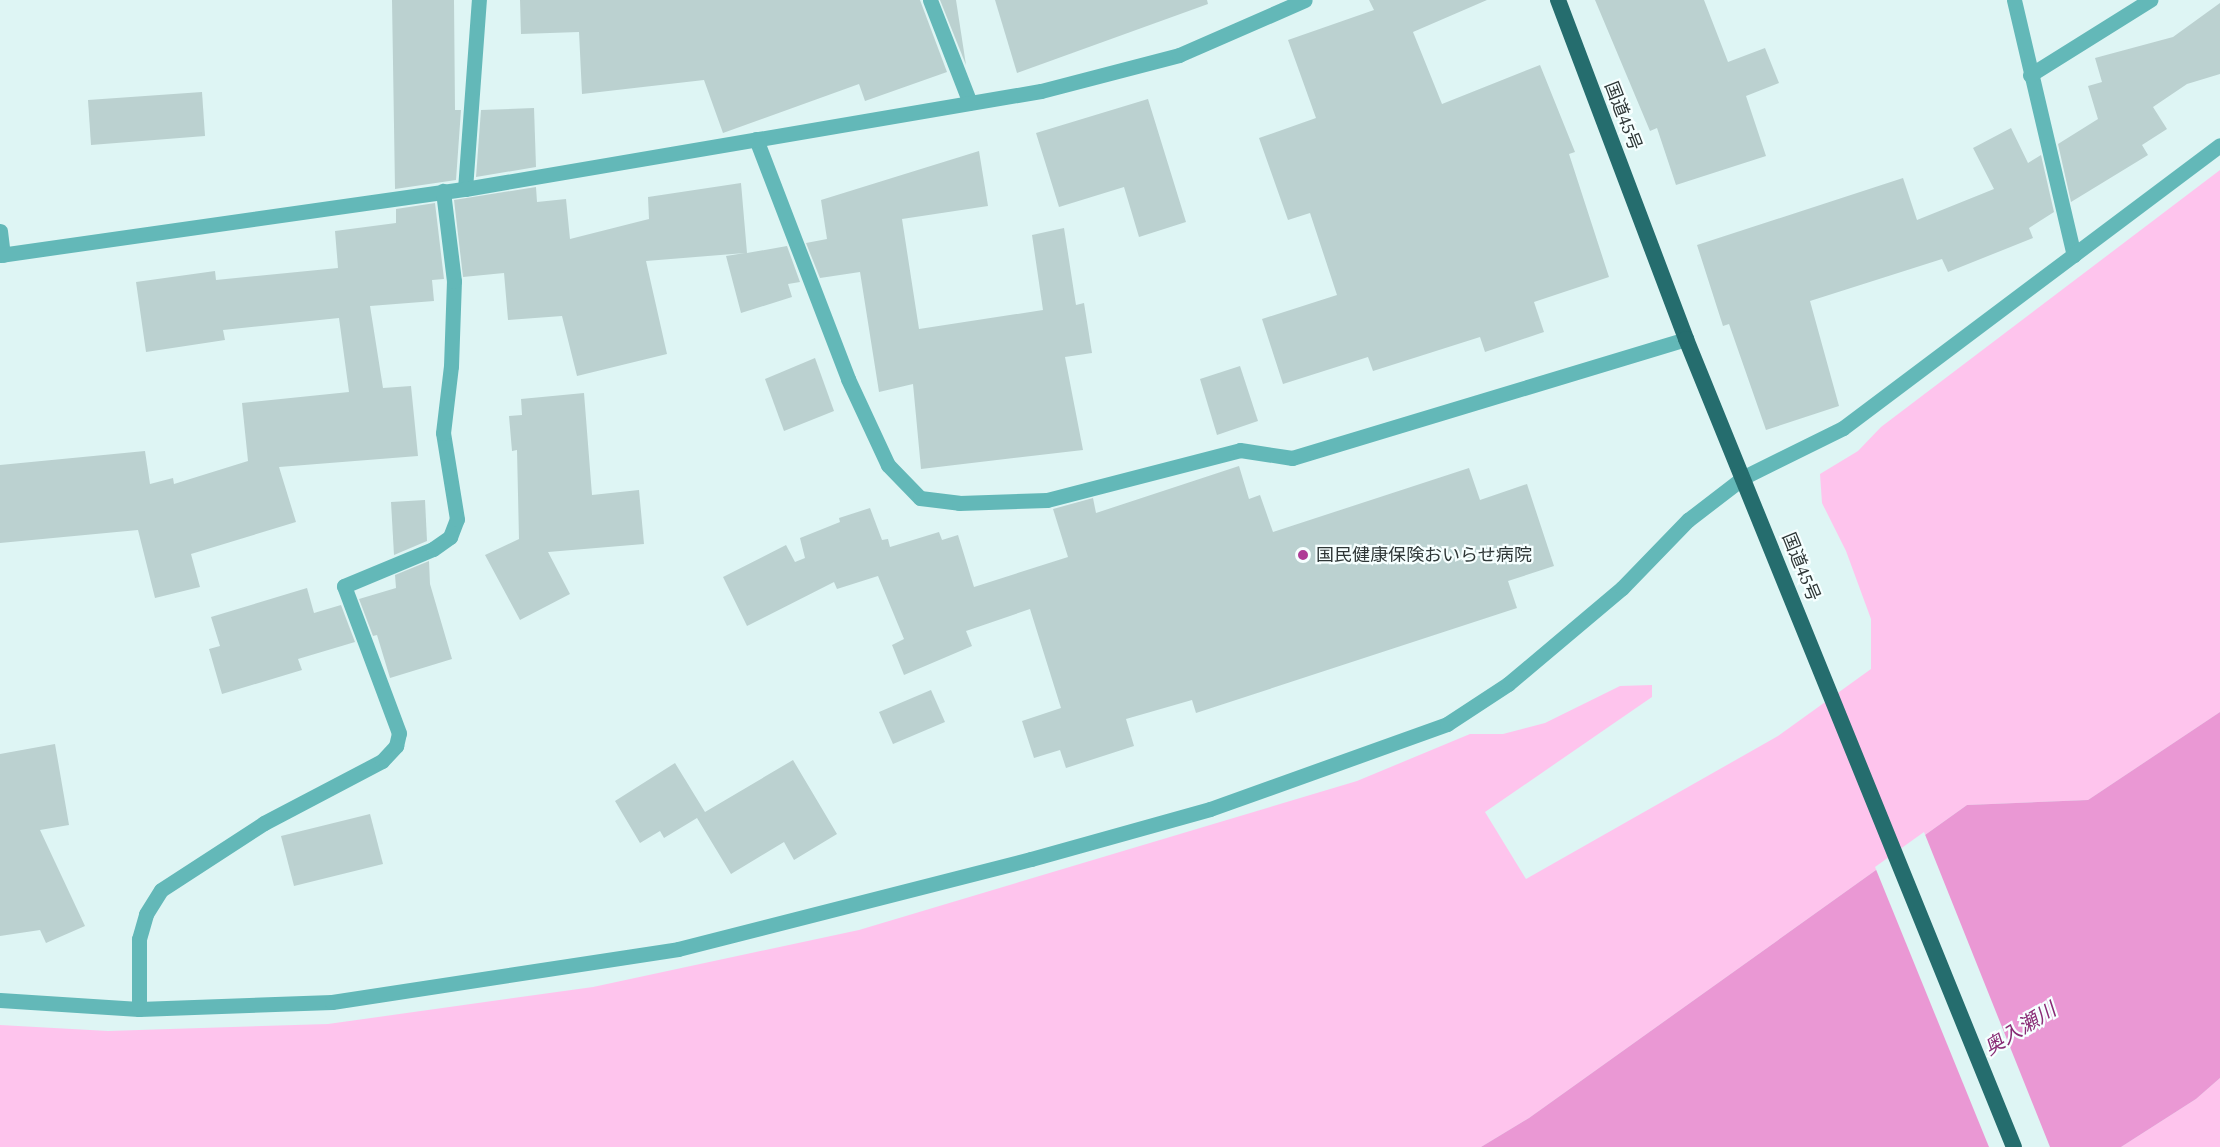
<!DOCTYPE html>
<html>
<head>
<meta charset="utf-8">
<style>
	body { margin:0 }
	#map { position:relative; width:2220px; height:1147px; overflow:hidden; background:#def5f4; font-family:"Source Serif 4","Noto Sans JP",serif }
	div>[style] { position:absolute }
	.green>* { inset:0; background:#fec4ed }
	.water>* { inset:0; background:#ea98d4 }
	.pier>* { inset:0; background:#def5f4 }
	.building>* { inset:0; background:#bbd1d0 }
	.service>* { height:15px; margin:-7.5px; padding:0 7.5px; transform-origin:7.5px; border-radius:7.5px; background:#63b8b8 }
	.minor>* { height:15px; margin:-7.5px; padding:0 7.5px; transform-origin:7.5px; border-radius:7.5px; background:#63b8b8 }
	.trunk>* { height:16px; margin:-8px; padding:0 8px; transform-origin:8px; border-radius:8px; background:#256d6e }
	.dots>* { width:16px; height:16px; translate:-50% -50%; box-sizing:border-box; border:3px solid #f6ffff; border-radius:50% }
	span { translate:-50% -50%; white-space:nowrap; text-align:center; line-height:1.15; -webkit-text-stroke:4.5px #f6ffff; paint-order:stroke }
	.street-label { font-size:18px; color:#2e3636 }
	.poi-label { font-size:18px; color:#2e3636 }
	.left { translate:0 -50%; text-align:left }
	.water-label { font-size:20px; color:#892b75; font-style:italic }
</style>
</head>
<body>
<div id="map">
	<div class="green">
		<i style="clip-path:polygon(2220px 170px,2220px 712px,2088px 800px,1967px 805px,1529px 1118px,1481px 1147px,0 1147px,0 1025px,108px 1031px,328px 1024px,593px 987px,859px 930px,1357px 781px,1470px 734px,1503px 734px,1545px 723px,1620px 686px,1652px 685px,1652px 697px,1485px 812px,1526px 879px,1778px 736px,1871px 669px,1871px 619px,1846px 551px,1822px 503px,1820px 474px,1858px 451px,1881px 427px)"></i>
		<i style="clip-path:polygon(2220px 1078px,2220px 1147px,2121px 1147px,2196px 1099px)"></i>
	</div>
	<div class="water">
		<i style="clip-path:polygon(2220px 712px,2220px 1078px,2196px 1099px,2121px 1147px,1481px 1147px,1529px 1118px,1967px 805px,2088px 800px)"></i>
	</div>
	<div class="pier">
		<i style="clip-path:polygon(1924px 832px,2050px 1147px,1989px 1147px,1875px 867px)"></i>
	</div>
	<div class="building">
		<i style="clip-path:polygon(392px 0,454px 0,455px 110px,461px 110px,456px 180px,395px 189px)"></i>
		<i style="clip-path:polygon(520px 0,920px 0,947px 72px,865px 101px,859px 84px,723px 133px,704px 80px,582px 94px,579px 32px,521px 34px)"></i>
		<i style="clip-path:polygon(940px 0,956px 0,966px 65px)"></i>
		<i style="clip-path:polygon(995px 0,1207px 0,1208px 4px,1017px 73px)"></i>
		<i style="clip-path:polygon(1369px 0,1487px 0,1413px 32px,1442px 104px,1540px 65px,1575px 152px,1569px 154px,1609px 277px,1534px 302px,1544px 332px,1485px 352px,1480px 337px,1373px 371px,1368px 357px,1283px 384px,1262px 319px,1337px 295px,1310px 213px,1288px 220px,1259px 138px,1316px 118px,1288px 40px,1374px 10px)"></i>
		<i style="clip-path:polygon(1595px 0,1704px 0,1728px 62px,1765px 48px,1779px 83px,1746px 96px,1766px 156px,1676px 185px,1657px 128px,1650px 131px)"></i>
		<i style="clip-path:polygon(2220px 3px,2220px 74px,2187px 84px,2153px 107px,2167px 129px,2142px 145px,2148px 155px,2071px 202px,2058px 144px,2098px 119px,2088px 86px,2102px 82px,2095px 58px,2173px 37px)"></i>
		<i style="clip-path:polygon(202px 92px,205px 136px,91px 145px,88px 100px)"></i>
		<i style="clip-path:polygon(1148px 99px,1186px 222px,1139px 237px,1124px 187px,1059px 207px,1036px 133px)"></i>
		<i style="clip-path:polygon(534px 108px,536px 167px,476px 177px,481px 110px)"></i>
		<i style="clip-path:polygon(2011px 128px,2028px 163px,2041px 155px,2054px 212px,2029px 228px,2033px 238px,1948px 272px,1942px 259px,1810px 301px,1839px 406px,1766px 430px,1729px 324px,1723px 326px,1697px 245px,1903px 178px,1917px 220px,1994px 189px,1973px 148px)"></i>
		<i style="clip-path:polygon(979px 151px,988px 206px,902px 219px,919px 329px,1043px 310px,1032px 235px,1064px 228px,1076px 305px,1084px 303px,1092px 353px,1065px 357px,1083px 450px,921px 469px,913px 384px,879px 392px,860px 272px,820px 278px,806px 243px,827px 239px,821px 200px)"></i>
		<i style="clip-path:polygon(741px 183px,747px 253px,787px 246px,800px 282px,788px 284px,792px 297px,741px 313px,726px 256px,745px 253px,646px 261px,667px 354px,577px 376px,562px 316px,508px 320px,504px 273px,463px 277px,454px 200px,536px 187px,537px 202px,566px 199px,570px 239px,649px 219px,648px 197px)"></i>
		<i style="clip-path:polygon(435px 203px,444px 279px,432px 280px,434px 301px,370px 306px,383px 388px,411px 386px,418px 456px,279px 467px,296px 522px,191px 554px,200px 587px,155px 598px,138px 530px,0 543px,0 465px,145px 451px,150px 484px,173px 478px,174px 484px,248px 461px,242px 403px,349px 392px,339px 318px,223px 330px,225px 340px,146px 352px,136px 282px,215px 271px,216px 280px,338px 268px,335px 231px,396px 223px,396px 209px)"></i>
		<i style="clip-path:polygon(815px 358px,834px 411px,784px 431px,765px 379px)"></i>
		<i style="clip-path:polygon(1240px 366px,1258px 421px,1217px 435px,1200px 379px)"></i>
		<i style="clip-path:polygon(584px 393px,592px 495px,639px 490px,644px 544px,548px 552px,570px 594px,520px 620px,485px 555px,519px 539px,517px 450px,512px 451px,509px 416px,522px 415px,521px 399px)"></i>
		<i style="clip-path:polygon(1239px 466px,1249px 499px,1260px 495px,1273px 532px,1469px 468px,1480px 500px,1527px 484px,1554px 566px,1508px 581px,1517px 608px,1196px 713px,1192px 700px,1126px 719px,1134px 746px,1066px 768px,1060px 750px,1034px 758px,1022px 721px,1061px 708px,1030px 609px,966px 631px,972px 646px,904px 675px,892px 645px,904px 639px,878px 576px,837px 589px,834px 582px,747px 626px,723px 577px,786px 545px,795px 562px,805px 558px,800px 538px,840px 522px,839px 518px,870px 508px,882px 540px,888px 539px,890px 547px,939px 532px,942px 540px,958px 535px,974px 587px,1068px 557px,1053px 509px,1093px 498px,1096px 513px)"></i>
		<i style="clip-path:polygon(425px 500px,427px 541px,394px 555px,391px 502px)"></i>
		<i style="clip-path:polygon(429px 561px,430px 584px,452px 659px,390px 678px,377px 635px,373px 636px,359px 599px,396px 588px,395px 575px)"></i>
		<i style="clip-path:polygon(307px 588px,314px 613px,341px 605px,355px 642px,298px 659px,302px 670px,222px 694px,209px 649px,220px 646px,211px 617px)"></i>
		<i style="clip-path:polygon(931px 690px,945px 722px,893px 744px,879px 712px)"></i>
		<i style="clip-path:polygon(55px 744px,69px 825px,40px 830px,85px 926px,46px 943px,40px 930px,0 936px,0 754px)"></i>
		<i style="clip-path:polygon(793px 760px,837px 834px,794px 860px,784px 842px,731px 874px,697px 818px,664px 838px,660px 831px,640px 843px,615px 801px,675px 763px,705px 812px)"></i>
		<i style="clip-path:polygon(370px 814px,383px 864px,294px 886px,281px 836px)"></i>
	</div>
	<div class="service">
		<i style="left:930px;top:0;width:110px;rotate:68.8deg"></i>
		<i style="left:0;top:231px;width:24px;rotate:83deg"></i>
	</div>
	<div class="minor">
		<i style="left:2014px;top:0;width:262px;rotate:76.8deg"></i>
		<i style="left:2030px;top:75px;width:142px;rotate:-32deg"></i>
		<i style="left:756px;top:139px;width:257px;rotate:69deg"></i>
		<i style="left:848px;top:379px;width:95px;rotate:65.1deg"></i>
		<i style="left:888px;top:465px;width:46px;rotate:45.9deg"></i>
		<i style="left:920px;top:498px;width:39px;rotate:7deg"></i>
		<i style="left:959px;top:503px;width:88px;rotate:-2deg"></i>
		<i style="left:1047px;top:500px;width:199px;rotate:-14.5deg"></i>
		<i style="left:1240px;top:450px;width:53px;rotate:8.7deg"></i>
		<i style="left:1292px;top:458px;width:412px;rotate:-16.8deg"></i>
		<i style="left:465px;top:189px;width:190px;rotate:-85.8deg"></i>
		<i style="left:0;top:255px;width:470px;rotate:-8.1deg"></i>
		<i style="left:465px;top:189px;width:584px;rotate:-9.66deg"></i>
		<i style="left:1041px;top:91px;width:143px;rotate:-14.6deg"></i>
		<i style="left:1179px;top:55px;width:137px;rotate:-23.6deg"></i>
		<i style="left:0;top:1000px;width:139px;rotate:3.7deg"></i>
		<i style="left:139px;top:1009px;width:193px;rotate:-2.1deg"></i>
		<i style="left:332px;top:1002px;width:350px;rotate:-8.7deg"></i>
		<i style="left:678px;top:949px;width:364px;rotate:-14.3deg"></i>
		<i style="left:1031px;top:859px;width:186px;rotate:-15.6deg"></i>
		<i style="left:1210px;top:809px;width:252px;rotate:-19.7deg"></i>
		<i style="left:1447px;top:724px;width:73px;rotate:-33.3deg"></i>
		<i style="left:1508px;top:684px;width:149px;rotate:-40.1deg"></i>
		<i style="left:1622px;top:588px;width:95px;rotate:-45.9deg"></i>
		<i style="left:1688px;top:520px;width:71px;rotate:-37.5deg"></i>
		<i style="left:1744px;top:477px;width:110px;rotate:-26.3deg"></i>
		<i style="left:1843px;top:428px;width:471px;rotate:-36.9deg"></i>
		<i style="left:139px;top:1009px;width:70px;rotate:-90deg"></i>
		<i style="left:139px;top:939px;width:26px;rotate:-74deg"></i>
		<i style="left:146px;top:914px;width:28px;rotate:-58deg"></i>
		<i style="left:161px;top:890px;width:123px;rotate:-33deg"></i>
		<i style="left:264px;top:823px;width:133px;rotate:-27.7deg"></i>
		<i style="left:382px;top:761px;width:21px;rotate:-47deg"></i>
		<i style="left:396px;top:746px;width:13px;rotate:-77deg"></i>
		<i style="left:399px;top:733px;width:157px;rotate:-110.5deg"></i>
		<i style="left:344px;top:586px;width:96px;rotate:-22.6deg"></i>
		<i style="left:433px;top:549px;width:21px;rotate:-35deg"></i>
		<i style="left:450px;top:537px;width:19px;rotate:-69deg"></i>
		<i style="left:457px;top:519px;width:87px;rotate:-99.2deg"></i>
		<i style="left:443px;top:433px;width:67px;rotate:-83.2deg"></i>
		<i style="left:451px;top:366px;width:85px;rotate:-88deg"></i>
		<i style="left:454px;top:281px;width:91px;rotate:-97deg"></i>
	</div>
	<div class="trunk">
		<i style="left:1558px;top:0;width:362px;rotate:69.3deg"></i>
		<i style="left:1686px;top:339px;width:872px;rotate:67.91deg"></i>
	</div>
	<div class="dots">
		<i style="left:1303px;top:555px;background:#ae3b96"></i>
	</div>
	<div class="street-label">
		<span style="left:1623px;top:116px;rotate:69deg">国道45号</span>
		<span style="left:1801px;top:567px;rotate:68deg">国道45号</span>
	</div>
	<div class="poi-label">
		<span class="left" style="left:1316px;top:555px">国民健康保険おいらせ病院</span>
	</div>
	<div class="water-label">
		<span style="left:2020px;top:1029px;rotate:-32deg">奥入瀬川</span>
	</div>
</div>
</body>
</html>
